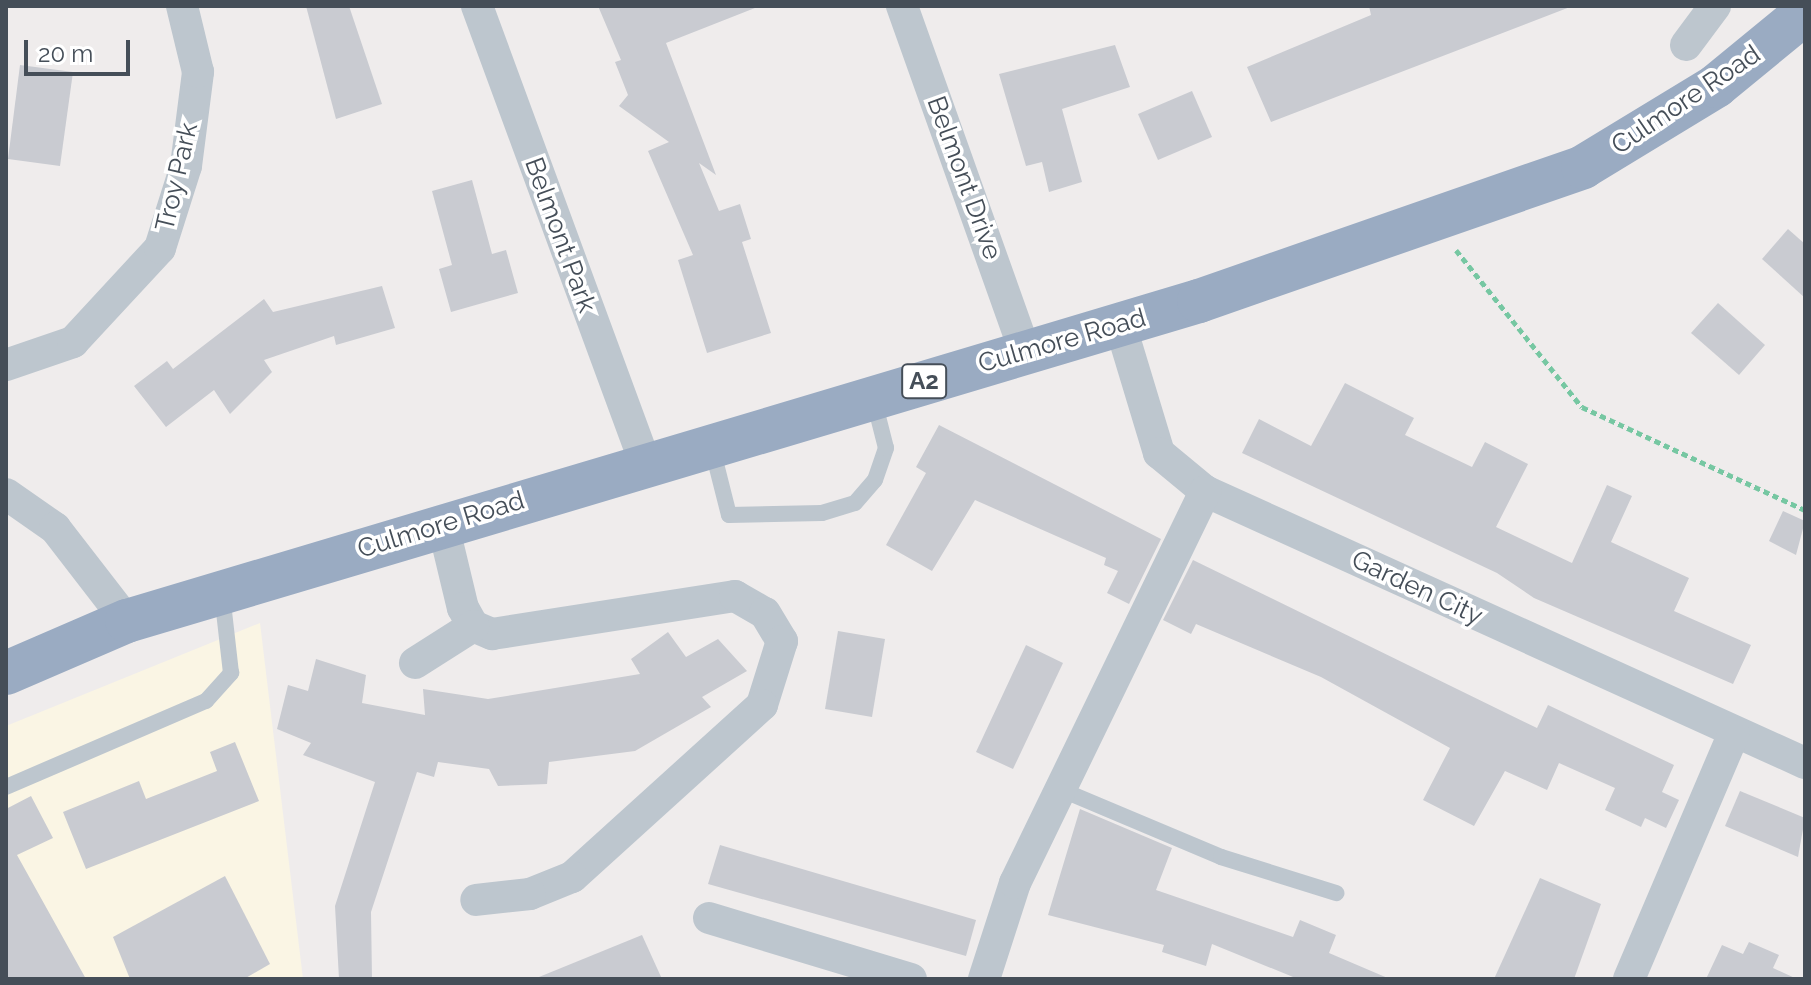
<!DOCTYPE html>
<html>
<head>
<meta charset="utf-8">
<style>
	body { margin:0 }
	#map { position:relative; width:1811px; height:985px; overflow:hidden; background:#efecec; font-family:Raleway,sans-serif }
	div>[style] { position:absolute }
	.commercial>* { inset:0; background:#faf5e4 }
	.building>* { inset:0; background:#c9cbd1 }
	.path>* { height:5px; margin-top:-2.5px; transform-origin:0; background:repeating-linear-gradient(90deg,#76c7a2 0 6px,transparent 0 10px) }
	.service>* { height:16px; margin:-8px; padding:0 8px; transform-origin:8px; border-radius:8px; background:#bdc6ce }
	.minor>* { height:32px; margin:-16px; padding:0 16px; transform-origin:16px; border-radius:16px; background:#bdc6ce }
	.trunk>* { height:44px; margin:-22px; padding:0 22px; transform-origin:22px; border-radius:22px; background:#9aabc2 }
	span { translate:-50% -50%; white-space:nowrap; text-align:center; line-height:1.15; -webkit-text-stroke:7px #fff; paint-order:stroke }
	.shield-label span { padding:2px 6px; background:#fff; border:2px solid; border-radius:6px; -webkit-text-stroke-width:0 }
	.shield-label { font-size:24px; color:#454e58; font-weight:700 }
	.street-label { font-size:26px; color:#454e58 }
	.frame { position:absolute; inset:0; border:8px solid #454e58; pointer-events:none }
	.scale { position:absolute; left:24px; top:40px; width:106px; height:36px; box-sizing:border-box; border:4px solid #454e58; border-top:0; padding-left:10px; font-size:24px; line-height:28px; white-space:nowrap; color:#454e58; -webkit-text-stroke:6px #fff; paint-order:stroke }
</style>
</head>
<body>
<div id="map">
	<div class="commercial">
		<i style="clip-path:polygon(260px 623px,303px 979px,6px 979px,6px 726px)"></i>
	</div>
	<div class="building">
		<i style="clip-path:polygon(306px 6px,349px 6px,382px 104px,336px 119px)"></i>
		<i style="clip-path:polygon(598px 6px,760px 6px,666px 43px,716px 175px,699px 163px,719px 211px,740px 204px,751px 239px,742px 242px,771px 333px,707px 353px,678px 260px,693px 255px,648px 151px,669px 142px,619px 106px,628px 95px,615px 62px,621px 60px)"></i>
		<i style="clip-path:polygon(1369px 6px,1570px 6px,1570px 7px,1271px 122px,1247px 67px,1371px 15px)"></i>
		<i style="clip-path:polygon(1115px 45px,1130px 87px,1062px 109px,1082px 182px,1049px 192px,1042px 162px,1026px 166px,999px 74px)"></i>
		<i style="clip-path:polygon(20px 65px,73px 72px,60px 166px,8px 159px)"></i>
		<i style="clip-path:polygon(1192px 91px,1212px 137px,1158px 160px,1138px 114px)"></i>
		<i style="clip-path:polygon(472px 180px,492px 254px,506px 250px,518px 293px,451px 312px,439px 269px,452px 265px,432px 191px)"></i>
		<i style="clip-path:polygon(1788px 229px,1805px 244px,1805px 298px,1762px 259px)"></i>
		<i style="clip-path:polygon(382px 286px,395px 328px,336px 345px,334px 336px,264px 360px,272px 372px,230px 414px,214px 390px,166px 427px,134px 386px,167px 361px,173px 369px,264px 299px,273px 312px)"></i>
		<i style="clip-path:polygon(1718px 303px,1765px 345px,1739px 375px,1691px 333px)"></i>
		<i style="clip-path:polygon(1345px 383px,1414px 418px,1405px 435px,1472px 467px,1485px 442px,1528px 464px,1496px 527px,1572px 563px,1607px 485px,1632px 496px,1611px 542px,1689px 578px,1674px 611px,1751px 645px,1733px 684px,1534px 598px,1497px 573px,1242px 453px,1259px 419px,1311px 446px)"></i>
		<i style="clip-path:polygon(939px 425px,1161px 539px,1129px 604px,1107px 593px,1118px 571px,1104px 565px,1106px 558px,975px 500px,932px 571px,886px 545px,926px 473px,916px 467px)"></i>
		<i style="clip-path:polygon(1783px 511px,1805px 521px,1796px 555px,1769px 541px)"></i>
		<i style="clip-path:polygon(1193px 560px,1537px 728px,1548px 705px,1674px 765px,1662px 792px,1679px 800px,1666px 828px,1645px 818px,1641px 827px,1605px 810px,1615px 788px,1559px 763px,1547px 790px,1505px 771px,1474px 826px,1423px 800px,1450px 748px,1321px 677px,1196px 624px,1191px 634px,1163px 620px)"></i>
		<i style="clip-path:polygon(838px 631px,885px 639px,872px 717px,825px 709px)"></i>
		<i style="clip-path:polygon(668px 632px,686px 657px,718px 639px,747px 671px,702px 697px,711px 707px,635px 751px,549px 762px,547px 784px,498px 786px,489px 769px,438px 762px,434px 777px,417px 772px,371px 912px,372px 979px,339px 979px,335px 906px,375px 782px,303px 755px,311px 743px,277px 729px,288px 685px,308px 691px,316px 659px,366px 675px,362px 703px,425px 715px,423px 689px,488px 699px,640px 674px,631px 659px)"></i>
		<i style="clip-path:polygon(1026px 645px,1063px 663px,1013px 769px,976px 752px)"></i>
		<i style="clip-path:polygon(235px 742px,259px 801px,86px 869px,63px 812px,139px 781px,146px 799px,217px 771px,210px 752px)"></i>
		<i style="clip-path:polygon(1740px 791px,1805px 818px,1798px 857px,1725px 826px)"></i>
		<i style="clip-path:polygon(31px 796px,53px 838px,17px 855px,86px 979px,6px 979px,6px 809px)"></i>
		<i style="clip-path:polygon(1080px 809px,1172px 848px,1156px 890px,1293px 937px,1300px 920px,1336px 935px,1329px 953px,1390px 979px,1298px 979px,1212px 944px,1206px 966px,1162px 952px,1164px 945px,1048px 915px)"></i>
		<i style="clip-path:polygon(720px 845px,976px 920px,966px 956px,708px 884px)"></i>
		<i style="clip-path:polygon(225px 876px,270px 964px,244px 979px,130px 979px,113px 937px)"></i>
		<i style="clip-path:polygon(1540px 878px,1601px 904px,1574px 979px,1494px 979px)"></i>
		<i style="clip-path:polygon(642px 935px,662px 979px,539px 979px,539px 977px)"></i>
		<i style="clip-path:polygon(1749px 942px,1779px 955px,1773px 968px,1797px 979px,1706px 979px,1722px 945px,1743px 954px)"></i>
	</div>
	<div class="path">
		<i style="left:1456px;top:250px;width:201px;rotate:51.3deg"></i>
		<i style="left:1582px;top:407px;width:246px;rotate:24.8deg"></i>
	</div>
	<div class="service">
		<i style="left:712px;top:448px;width:69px;rotate:75.8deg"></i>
		<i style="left:729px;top:515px;width:93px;rotate:-1.2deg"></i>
		<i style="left:822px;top:513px;width:34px;rotate:-17deg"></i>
		<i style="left:855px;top:503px;width:30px;rotate:-49deg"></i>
		<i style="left:875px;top:480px;width:34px;rotate:-71deg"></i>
		<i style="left:886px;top:448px;width:49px;rotate:-104.3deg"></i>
		<i style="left:6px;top:787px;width:218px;rotate:-23.3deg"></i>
		<i style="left:206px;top:701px;width:38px;rotate:-48deg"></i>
		<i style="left:231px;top:673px;width:80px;rotate:-96.5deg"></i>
		<i style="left:1062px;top:790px;width:173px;rotate:22.8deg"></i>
		<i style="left:1221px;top:857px;width:121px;rotate:17.4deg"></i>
	</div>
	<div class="minor">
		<i style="left:477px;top:6px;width:487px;rotate:69.8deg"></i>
		<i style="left:902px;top:6px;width:366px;rotate:70.4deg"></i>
		<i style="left:1686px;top:45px;width:49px;rotate:-53.4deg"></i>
		<i style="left:1120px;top:324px;width:135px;rotate:73.2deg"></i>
		<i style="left:1159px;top:453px;width:60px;rotate:39.6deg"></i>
		<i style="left:1205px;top:491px;width:659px;rotate:24.39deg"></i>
		<i style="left:6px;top:365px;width:71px;rotate:-18.9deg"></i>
		<i style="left:73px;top:342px;width:128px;rotate:-47.2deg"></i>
		<i style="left:160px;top:248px;width:86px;rotate:-72.4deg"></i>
		<i style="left:186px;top:166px;width:95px;rotate:-82.7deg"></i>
		<i style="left:198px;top:72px;width:68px;rotate:-103.6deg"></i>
		<i style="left:6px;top:494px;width:60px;rotate:34.8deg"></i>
		<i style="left:55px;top:528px;width:118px;rotate:52.3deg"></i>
		<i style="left:443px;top:525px;width:85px;rotate:76.5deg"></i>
		<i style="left:463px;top:608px;width:21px;rotate:61deg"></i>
		<i style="left:473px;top:626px;width:21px;rotate:23deg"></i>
		<i style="left:492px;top:634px;width:246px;rotate:-8.9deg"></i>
		<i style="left:735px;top:596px;width:34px;rotate:30deg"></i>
		<i style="left:765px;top:613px;width:33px;rotate:59deg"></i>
		<i style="left:782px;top:641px;width:67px;rotate:107.4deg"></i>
		<i style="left:762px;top:705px;width:256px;rotate:137.8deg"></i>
		<i style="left:572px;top:877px;width:45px;rotate:158deg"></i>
		<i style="left:530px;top:894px;width:54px;rotate:173.7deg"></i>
		<i style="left:415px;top:663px;width:69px;rotate:-32.5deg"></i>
		<i style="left:709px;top:918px;width:211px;rotate:16.8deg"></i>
		<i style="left:984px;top:979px;width:101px;rotate:-72.1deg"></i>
		<i style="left:1015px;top:883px;width:436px;rotate:-64.1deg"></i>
		<i style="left:1629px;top:979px;width:267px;rotate:-66.9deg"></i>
	</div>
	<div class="trunk">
		<i style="left:6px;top:673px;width:132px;rotate:-23.3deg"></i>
		<i style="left:127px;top:621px;width:1119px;rotate:-16.62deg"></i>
		<i style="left:1199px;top:301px;width:407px;rotate:-19.2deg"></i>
		<i style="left:1583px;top:167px;width:156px;rotate:-31.3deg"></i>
		<i style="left:1716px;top:86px;width:115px;rotate:-39.4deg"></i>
	</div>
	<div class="shield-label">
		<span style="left:924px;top:381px">A2</span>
	</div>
	<div class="street-label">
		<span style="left:1686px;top:100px;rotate:-34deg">Culmore Road</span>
		<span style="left:177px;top:177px;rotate:-77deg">Troy Park</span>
		<span style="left:964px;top:178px;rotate:70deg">Belmont Drive</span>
		<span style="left:560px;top:235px;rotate:70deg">Belmont Park</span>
		<span style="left:1062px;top:341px;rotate:-16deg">Culmore Road</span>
		<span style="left:441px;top:525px;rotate:-17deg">Culmore Road</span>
		<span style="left:1417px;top:588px;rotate:25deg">Garden City</span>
	</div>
	<div class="frame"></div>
	<div class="scale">20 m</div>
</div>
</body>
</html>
